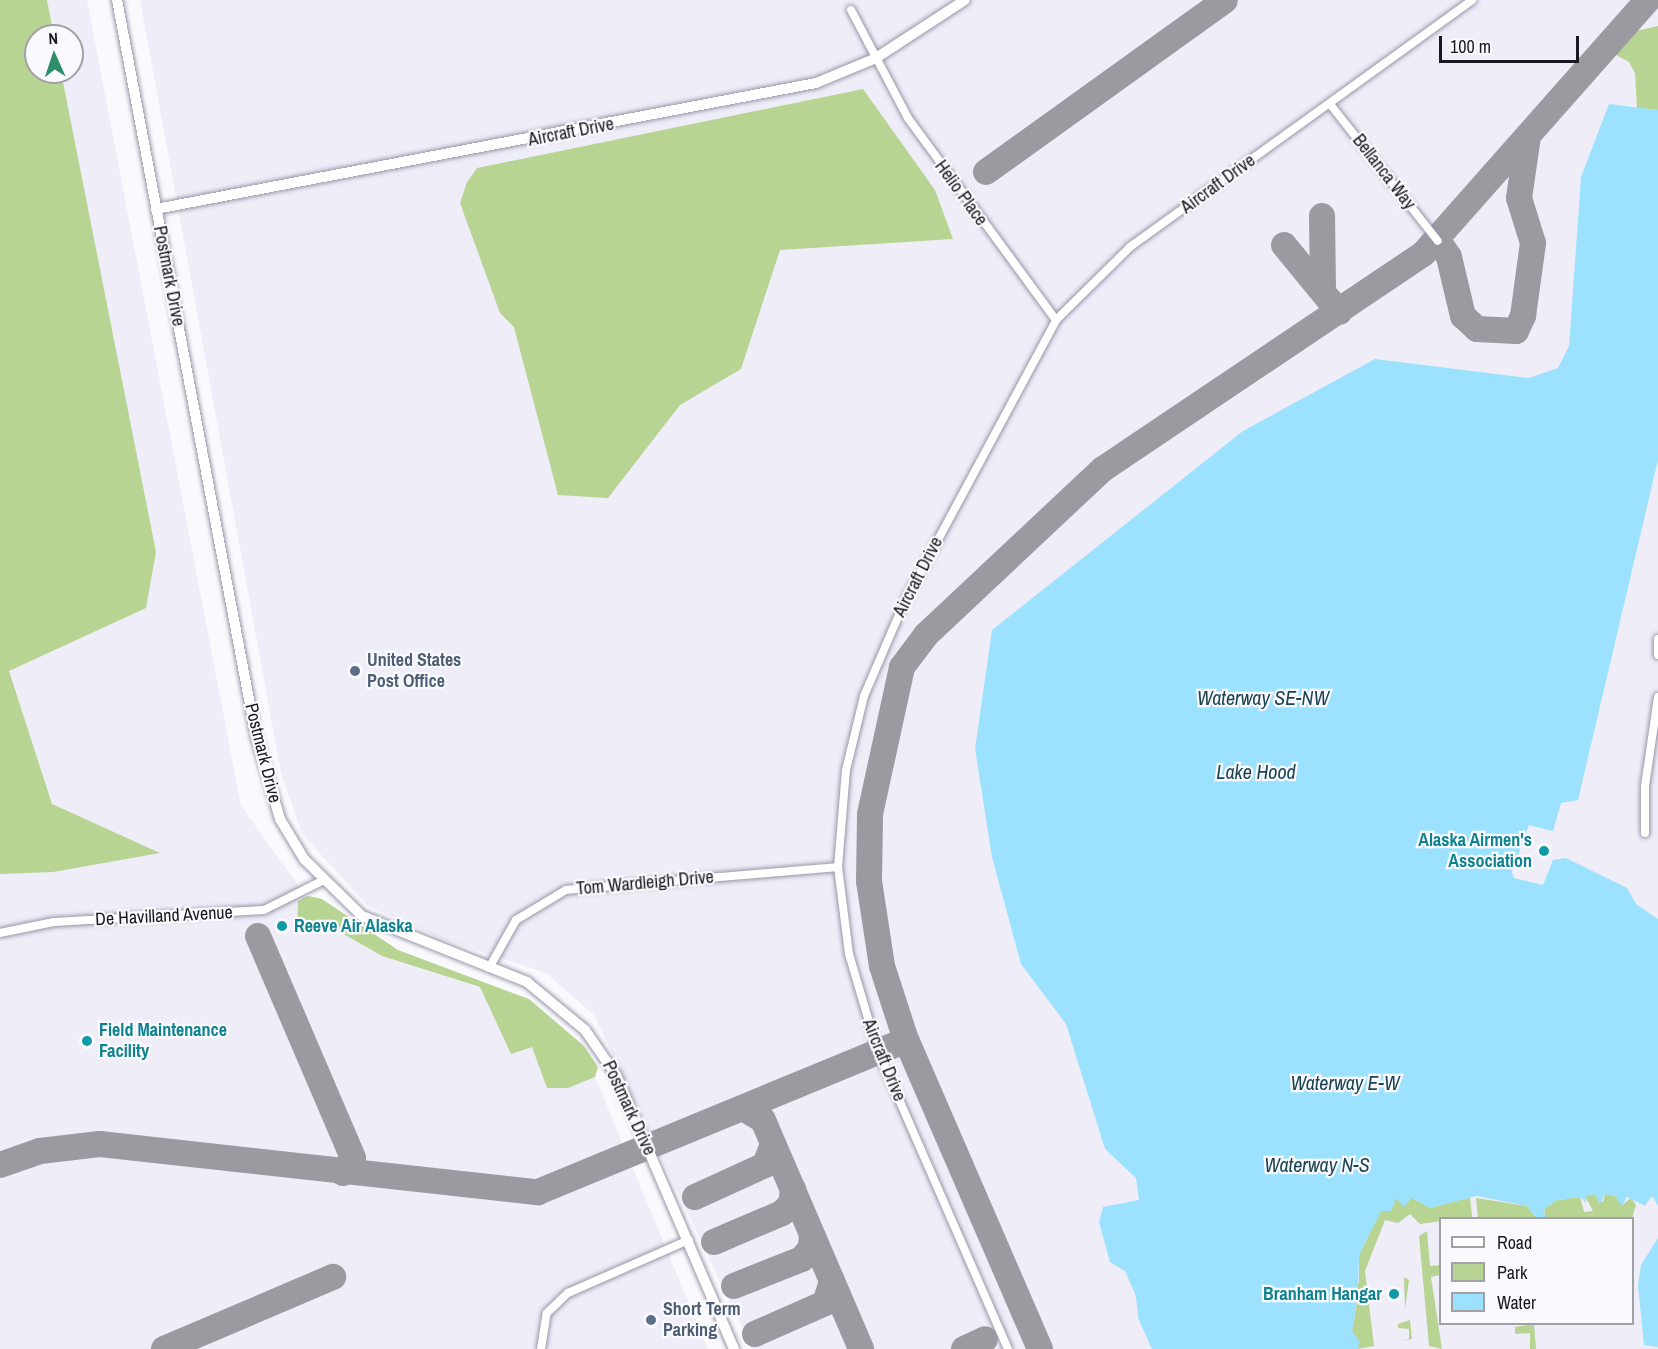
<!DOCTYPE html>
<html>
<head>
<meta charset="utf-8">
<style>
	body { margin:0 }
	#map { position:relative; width:1658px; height:1349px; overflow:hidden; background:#fafafe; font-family:"Archivo Narrow",sans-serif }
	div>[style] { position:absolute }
	.built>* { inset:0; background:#eeedf8 }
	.green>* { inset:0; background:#b7d493 }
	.water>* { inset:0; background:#9ce2fe }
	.taxiway>* { height:26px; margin:-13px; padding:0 13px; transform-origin:13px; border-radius:13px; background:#9a9aa0 }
	.roads { filter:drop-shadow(0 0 2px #9896a8) drop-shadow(0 0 2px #9896a8) }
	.street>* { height:8px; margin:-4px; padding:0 4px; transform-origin:4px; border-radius:4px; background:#fff }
	.secondary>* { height:10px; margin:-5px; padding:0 5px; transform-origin:5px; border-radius:5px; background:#fff }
	.dots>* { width:16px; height:16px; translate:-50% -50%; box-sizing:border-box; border:3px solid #fafafe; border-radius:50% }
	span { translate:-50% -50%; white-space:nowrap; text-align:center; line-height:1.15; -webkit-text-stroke:4.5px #fafafe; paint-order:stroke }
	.street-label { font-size:18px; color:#1a1920 }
	.service-label { font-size:18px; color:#4e5e75; font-weight:700 }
	.left { translate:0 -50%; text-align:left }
	.culture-label { font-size:18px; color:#0d838f; font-weight:700 }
	.right { translate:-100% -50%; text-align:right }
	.water-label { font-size:20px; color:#1c4453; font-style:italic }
	.legend { position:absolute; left:1439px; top:1217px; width:195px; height:108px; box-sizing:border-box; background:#fafafe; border:2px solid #a0a0a5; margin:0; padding:8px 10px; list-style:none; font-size:18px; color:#1a1920 }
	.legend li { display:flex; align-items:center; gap:12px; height:30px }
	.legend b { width:30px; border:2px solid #a0a0a5 }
	.north { position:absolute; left:24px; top:24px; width:60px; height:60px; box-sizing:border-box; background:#fafafe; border:2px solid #a0a0a5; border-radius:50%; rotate:357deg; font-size:16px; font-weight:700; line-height:24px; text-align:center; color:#1a1920 }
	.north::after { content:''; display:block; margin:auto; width:21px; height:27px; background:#2c8f6a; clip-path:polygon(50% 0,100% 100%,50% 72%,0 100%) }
	.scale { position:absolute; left:1439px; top:36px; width:140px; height:27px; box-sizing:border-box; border:3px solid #1a1920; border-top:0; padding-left:8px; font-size:18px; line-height:21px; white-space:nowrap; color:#1a1920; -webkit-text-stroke:4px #fafafe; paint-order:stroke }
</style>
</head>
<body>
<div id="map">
	<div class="built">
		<i style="clip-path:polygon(evenodd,0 0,87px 0,241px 806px,326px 924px,382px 956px,500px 994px,562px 1026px,598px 1084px,708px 1349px,0 1349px,0 0,36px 36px,72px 36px,72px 72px,36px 72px,36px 36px)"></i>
		<i style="clip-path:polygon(evenodd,140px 0,1658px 0,1658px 1349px,752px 1349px,594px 1015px,546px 973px,447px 941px,368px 906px,302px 834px,281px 773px,140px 0,1440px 1218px,1632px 1218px,1632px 1324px,1440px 1324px,1440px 1218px)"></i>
	</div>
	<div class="green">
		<i style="clip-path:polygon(0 0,47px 0,54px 36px,36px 36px,36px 72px,61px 72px,156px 552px,146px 608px,9px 671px,52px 804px,160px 853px,53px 872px,0 874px)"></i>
		<i style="clip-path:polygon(1658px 26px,1658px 110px,1637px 108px,1635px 73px,1629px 62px,1611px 52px,1631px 32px)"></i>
		<i style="clip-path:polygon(863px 89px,935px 190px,953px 239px,780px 250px,741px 369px,680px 405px,608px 498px,558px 495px,514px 327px,500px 313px,460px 203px,467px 182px,477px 168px)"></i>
		<i style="clip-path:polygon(308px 896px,322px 899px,398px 950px,529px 999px,584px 1046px,598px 1067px,595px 1077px,568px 1088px,547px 1088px,532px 1047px,511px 1054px,480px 987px,382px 956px,326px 924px,297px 931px,298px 901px)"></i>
		<i style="clip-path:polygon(1595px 1194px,1603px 1202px,1605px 1194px,1616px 1196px,1622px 1205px,1631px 1198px,1636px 1205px,1632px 1218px,1545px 1218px,1544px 1209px,1557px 1200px,1580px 1197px,1584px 1212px,1593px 1211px,1585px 1196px)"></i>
		<i style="clip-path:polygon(1470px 1197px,1472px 1217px,1420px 1224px,1410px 1214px,1398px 1223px,1385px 1220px,1365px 1271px,1374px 1346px,1357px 1349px,1352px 1331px,1357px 1302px,1352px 1292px,1359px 1282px,1359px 1255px,1381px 1210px,1396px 1198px,1412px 1198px,1430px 1208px)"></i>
		<i style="clip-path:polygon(1476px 1198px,1527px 1206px,1536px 1218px,1478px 1218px)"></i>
		<i style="clip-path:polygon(1427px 1231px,1430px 1266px,1440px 1265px,1440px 1275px,1431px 1277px,1442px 1349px,1429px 1346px,1419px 1236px)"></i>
		<i style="clip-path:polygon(1404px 1277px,1409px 1280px,1405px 1309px,1405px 1306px)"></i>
		<i style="clip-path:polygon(1410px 1320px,1412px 1339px,1400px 1341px,1409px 1339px,1409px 1329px,1398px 1328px,1398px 1324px)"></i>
		<i style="clip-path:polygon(1534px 1324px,1536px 1349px,1530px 1349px,1530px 1333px,1515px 1334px,1515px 1327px)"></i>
	</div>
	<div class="water">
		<i style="clip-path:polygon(1609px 104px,1658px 110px,1658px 460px,1578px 800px,1561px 803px,1553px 831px,1529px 825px,1512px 872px,1514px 878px,1543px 885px,1553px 860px,1566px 858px,1627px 888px,1636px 904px,1658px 919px,1658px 1206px,1652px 1196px,1645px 1206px,1627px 1197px,1622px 1206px,1615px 1196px,1605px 1194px,1600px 1204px,1595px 1194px,1586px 1196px,1586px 1203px,1580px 1197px,1557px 1200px,1544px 1209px,1545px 1218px,1536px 1218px,1527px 1206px,1477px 1196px,1430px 1208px,1412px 1198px,1404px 1207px,1396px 1198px,1391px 1211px,1381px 1211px,1359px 1255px,1358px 1289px,1352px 1293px,1357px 1301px,1352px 1331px,1360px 1342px,1357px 1349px,1152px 1349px,1138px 1318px,1136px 1296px,1125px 1271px,1110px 1262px,1099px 1222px,1103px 1207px,1139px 1200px,1136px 1178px,1105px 1149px,1066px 1024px,1021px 964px,992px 857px,975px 749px,992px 630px,1243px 431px,1375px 359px,1529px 378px,1558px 368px,1569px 346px,1581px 177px)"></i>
		<i style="clip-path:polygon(1658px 1238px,1658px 1347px,1644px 1345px,1638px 1285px,1641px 1265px)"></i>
	</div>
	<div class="taxiway">
		<i style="left:986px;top:172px;width:294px;rotate:-35.7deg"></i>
		<i style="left:1322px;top:216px;width:71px;rotate:89.2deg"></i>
		<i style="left:1438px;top:241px;width:19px;rotate:55deg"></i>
		<i style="left:1449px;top:257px;width:61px;rotate:76.7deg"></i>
		<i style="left:1463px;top:316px;width:19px;rotate:43deg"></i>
		<i style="left:1477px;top:329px;width:39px;rotate:3deg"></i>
		<i style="left:1516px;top:331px;width:17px;rotate:-65deg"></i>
		<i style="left:1523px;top:316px;width:74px;rotate:-82.2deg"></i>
		<i style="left:1533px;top:243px;width:47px;rotate:-107.3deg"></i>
		<i style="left:1519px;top:198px;width:63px;rotate:-81.7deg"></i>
		<i style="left:1284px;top:245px;width:87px;rotate:50.6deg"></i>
		<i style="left:258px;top:936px;width:241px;rotate:66.8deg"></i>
		<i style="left:353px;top:1158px;width:18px;rotate:124deg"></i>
		<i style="left:743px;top:1108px;width:23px;rotate:31deg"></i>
		<i style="left:763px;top:1120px;width:249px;rotate:66.8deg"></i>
		<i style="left:0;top:1165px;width:42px;rotate:-19.3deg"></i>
		<i style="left:40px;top:1151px;width:60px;rotate:-6.7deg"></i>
		<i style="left:100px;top:1144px;width:441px;rotate:6.3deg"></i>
		<i style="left:538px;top:1192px;width:398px;rotate:-22.4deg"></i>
		<i style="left:695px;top:1197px;width:77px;rotate:-24.6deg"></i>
		<i style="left:765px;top:1165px;width:22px;rotate:-69deg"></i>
		<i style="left:714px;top:1242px;width:74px;rotate:-23.1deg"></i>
		<i style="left:782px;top:1213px;width:13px;rotate:-45deg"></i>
		<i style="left:791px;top:1204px;width:15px;rotate:-82deg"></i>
		<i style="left:734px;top:1286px;width:73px;rotate:-21.7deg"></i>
		<i style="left:802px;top:1259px;width:14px;rotate:-51deg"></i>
		<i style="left:811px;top:1248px;width:13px;rotate:-86deg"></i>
		<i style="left:755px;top:1334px;width:77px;rotate:-23.9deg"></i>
		<i style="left:825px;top:1303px;width:23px;rotate:-72deg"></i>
		<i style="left:164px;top:1349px;width:184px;rotate:-23.1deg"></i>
		<i style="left:964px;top:1349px;width:23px;rotate:-25deg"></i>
		<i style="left:1040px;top:1349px;width:337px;rotate:-113.4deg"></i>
		<i style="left:906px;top:1040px;width:78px;rotate:-108deg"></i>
		<i style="left:882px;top:966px;width:86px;rotate:-98.7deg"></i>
		<i style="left:869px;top:881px;width:67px;rotate:-89.1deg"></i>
		<i style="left:870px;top:814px;width:150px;rotate:-77.7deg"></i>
		<i style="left:902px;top:667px;width:40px;rotate:-53deg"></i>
		<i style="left:926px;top:635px;width:243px;rotate:-43.2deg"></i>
		<i style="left:1103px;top:469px;width:386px;rotate:-33.9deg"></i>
		<i style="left:1423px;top:254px;width:339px;rotate:-48.5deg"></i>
	</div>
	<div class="roads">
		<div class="street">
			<i style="left:851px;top:10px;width:122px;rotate:62.2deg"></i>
			<i style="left:908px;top:118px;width:250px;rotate:53.8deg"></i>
			<i style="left:1330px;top:104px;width:174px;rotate:51.8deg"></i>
			<i style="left:1658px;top:639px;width:16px;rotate:90deg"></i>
			<i style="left:1645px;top:833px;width:47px;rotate:-90deg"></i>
			<i style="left:1645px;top:786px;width:90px;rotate:-81.7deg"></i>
			<i style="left:0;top:933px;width:55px;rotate:-11.5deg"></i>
			<i style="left:54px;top:922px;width:210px;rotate:-3.3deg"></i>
			<i style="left:264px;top:910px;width:65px;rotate:-26.6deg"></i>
			<i style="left:489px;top:968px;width:55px;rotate:-60.6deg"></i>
			<i style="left:516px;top:920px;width:58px;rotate:-31deg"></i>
			<i style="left:566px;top:890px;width:273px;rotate:-4.8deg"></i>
			<i style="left:541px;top:1349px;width:36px;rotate:-81deg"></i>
			<i style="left:547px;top:1313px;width:29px;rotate:-44deg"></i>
			<i style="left:568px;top:1293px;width:132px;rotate:-23.7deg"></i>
			<i style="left:1008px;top:1349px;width:324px;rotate:-113.6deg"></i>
			<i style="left:878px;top:1052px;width:102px;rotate:-106.5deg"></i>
			<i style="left:849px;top:954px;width:88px;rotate:-97.2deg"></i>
			<i style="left:838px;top:867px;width:97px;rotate:-85.3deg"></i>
			<i style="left:846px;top:770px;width:76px;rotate:-76.3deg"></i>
			<i style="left:864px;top:696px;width:103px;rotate:-66.7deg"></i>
			<i style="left:905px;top:601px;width:319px;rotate:-61.7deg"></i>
			<i style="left:1056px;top:320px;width:104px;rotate:-44.6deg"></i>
			<i style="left:1130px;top:247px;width:422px;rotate:-35.8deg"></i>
		</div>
		<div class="secondary">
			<i style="left:117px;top:0;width:749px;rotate:79.31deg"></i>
			<i style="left:256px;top:736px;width:86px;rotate:73.9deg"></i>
			<i style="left:280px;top:819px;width:47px;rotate:59deg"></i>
			<i style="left:304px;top:859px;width:81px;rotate:44.5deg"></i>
			<i style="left:362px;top:916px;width:178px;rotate:21.8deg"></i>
			<i style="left:527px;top:982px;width:75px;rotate:39.6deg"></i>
			<i style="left:585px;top:1030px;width:55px;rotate:55.4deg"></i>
			<i style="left:616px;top:1075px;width:298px;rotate:66.7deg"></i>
			<i style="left:156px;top:209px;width:672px;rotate:-10.81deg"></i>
			<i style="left:816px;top:83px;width:65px;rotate:-22.6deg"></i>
			<i style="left:876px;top:58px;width:106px;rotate:-33.1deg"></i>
		</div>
	</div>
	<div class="dots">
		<i style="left:355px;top:671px;background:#5c6f8a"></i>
		<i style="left:1544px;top:851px;background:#0f9aa8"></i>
		<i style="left:282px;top:926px;background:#0f9aa8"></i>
		<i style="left:87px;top:1041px;background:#0f9aa8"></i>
		<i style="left:1394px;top:1294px;background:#0f9aa8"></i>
		<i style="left:651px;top:1320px;background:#5c6f8a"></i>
	</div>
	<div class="street-label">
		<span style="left:571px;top:132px;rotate:-11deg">Aircraft Drive</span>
		<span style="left:1384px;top:172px;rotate:52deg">Bellanca Way</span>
		<span style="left:1218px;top:184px;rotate:-36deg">Aircraft Drive</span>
		<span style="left:961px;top:193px;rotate:54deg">Helio Place</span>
		<span style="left:169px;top:276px;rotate:79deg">Postmark Drive</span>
		<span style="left:918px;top:577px;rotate:-63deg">Aircraft Drive</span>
		<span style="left:263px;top:753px;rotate:76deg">Postmark Drive</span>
		<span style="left:645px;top:883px;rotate:-5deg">Tom Wardleigh Drive</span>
		<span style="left:164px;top:916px;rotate:-3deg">De Havilland Avenue</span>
		<span style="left:884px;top:1060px;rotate:68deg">Aircraft Drive</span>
		<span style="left:629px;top:1108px;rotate:65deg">Postmark Drive</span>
	</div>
	<div class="service-label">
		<span class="left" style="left:367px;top:671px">United States<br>Post Office</span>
		<span class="left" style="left:663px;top:1320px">Short Term<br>Parking</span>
	</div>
	<div class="culture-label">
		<span class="right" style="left:1532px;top:851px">Alaska Airmen's<br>Association</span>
		<span class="left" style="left:294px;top:926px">Reeve Air Alaska</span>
		<span class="left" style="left:99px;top:1041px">Field Maintenance<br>Facility</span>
		<span class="right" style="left:1382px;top:1294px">Branham Hangar</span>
	</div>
	<div class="water-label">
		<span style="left:1263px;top:697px">Waterway SE-NW</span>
		<span style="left:1256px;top:771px">Lake Hood</span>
		<span style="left:1345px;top:1082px">Waterway E-W</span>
		<span style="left:1317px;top:1164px">Waterway N-S</span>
	</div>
	<ul class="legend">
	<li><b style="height:8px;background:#fff"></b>Road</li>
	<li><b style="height:16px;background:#b7d493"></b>Park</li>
	<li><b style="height:16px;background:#9ce2fe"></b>Water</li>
	</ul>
	<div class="north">N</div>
	<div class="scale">100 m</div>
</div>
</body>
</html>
